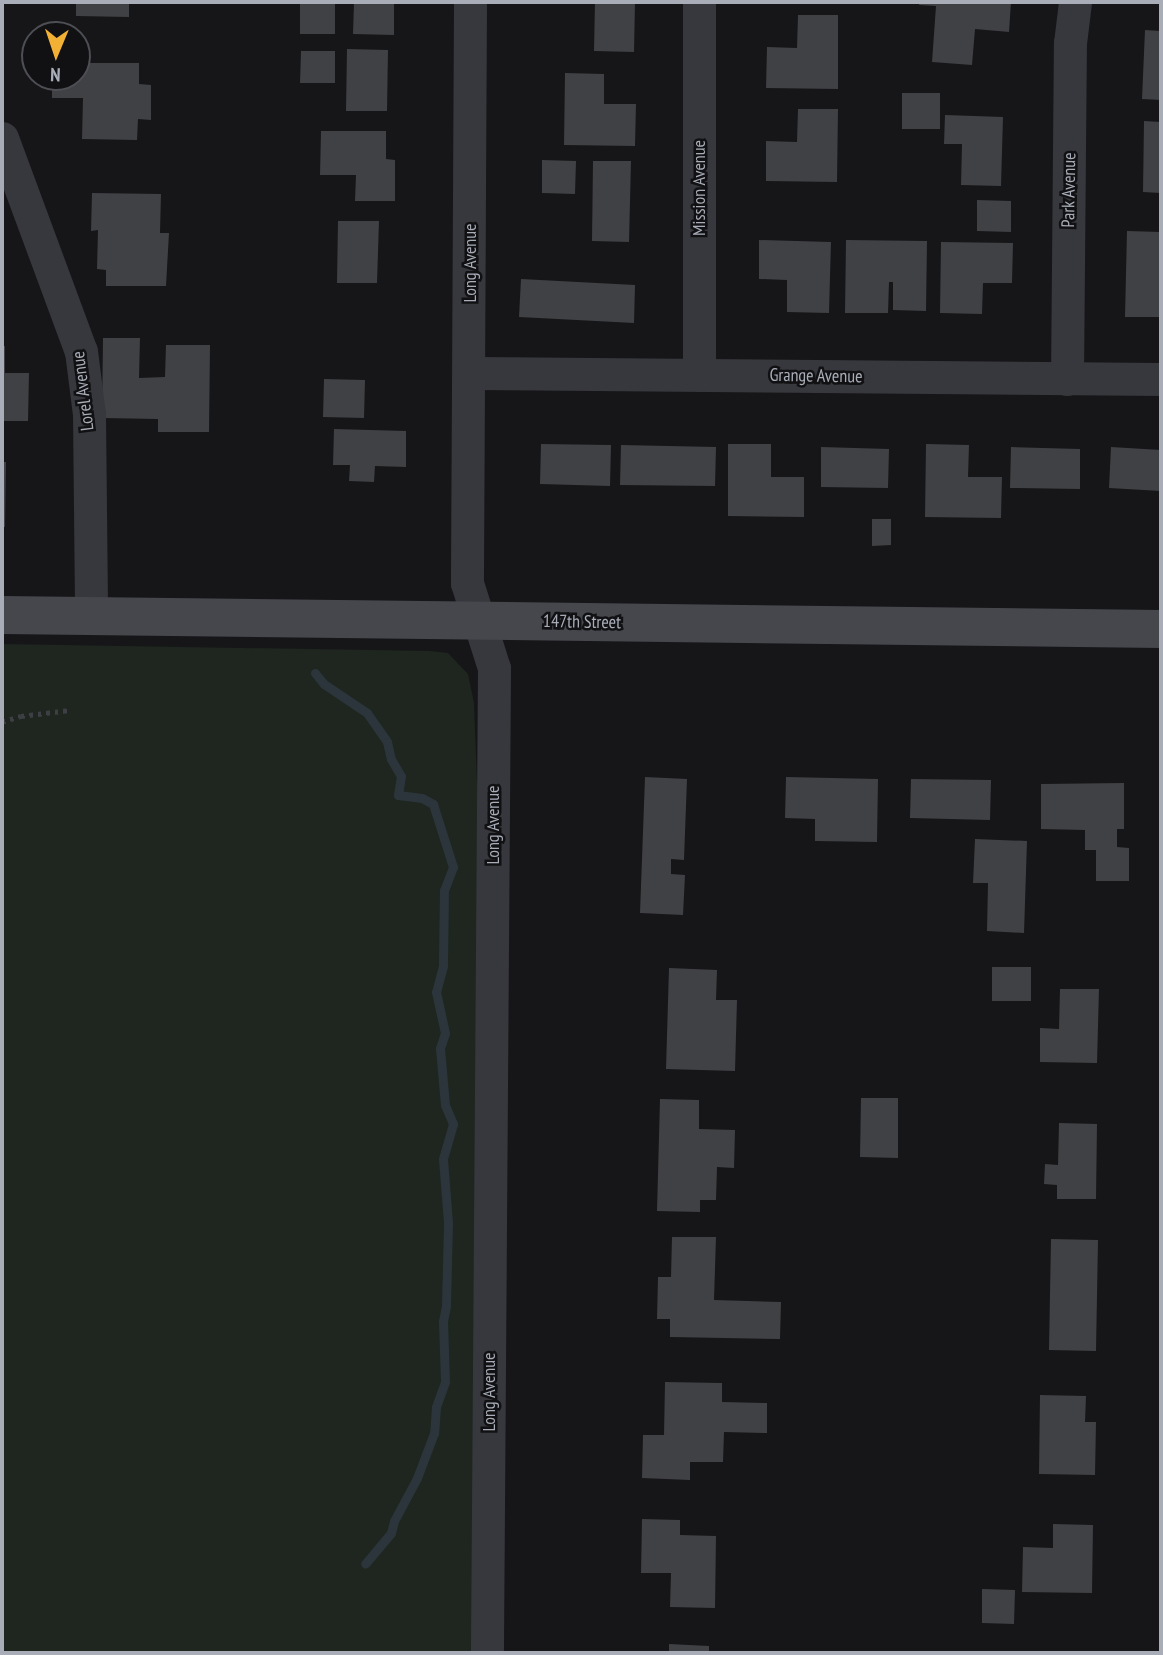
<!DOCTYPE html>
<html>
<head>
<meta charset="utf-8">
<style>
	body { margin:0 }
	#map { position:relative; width:1163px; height:1655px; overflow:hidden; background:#161618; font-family:"PT Sans Narrow",sans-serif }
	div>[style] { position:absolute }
	.green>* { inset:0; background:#1e261f }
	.stream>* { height:9px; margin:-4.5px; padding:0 4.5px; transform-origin:4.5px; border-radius:4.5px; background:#2c353c }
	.building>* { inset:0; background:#404145 }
	.path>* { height:4.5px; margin-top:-2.25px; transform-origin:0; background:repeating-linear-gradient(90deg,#3d3f44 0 3.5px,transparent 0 8.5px) }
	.street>* { height:33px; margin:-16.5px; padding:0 16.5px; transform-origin:16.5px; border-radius:16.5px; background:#37383d }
	.secondary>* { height:38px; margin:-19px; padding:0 19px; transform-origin:19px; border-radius:19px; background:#45474d }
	span { translate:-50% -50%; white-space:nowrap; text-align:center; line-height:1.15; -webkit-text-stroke:5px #111113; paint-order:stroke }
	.street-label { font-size:18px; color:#a8adb8 }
	.frame { position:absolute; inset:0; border:4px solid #a8adb8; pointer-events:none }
	.north { position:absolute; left:21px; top:21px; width:70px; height:70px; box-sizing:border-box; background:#111113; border:2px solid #4d4f55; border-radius:50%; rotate:182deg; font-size:19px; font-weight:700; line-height:28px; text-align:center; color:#a8adb8 }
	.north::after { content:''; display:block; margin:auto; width:24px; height:32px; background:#f2b134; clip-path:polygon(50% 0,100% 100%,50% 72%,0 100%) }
</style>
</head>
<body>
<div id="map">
	<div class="green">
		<i style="clip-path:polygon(2px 644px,430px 651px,448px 653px,468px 674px,474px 703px,478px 807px,472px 1653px,2px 1653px)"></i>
	</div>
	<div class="stream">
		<i style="left:315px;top:673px;width:14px;rotate:51deg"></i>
		<i style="left:324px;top:684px;width:52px;rotate:34deg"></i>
		<i style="left:367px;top:713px;width:35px;rotate:55deg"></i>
		<i style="left:387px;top:742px;width:17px;rotate:77deg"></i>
		<i style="left:391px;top:759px;width:20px;rotate:60deg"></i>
		<i style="left:401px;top:776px;width:19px;rotate:99deg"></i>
		<i style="left:398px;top:795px;width:24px;rotate:7deg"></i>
		<i style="left:422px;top:798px;width:13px;rotate:29deg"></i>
		<i style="left:433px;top:804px;width:66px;rotate:72.4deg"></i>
		<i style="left:453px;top:867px;width:25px;rotate:111deg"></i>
		<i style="left:444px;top:890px;width:76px;rotate:90.8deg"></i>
		<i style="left:443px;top:966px;width:27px;rotate:105deg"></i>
		<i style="left:436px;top:992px;width:42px;rotate:77.6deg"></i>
		<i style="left:445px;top:1033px;width:16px;rotate:108deg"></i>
		<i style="left:440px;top:1048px;width:57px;rotate:85deg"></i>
		<i style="left:445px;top:1105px;width:21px;rotate:67deg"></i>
		<i style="left:453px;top:1124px;width:36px;rotate:106deg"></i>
		<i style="left:443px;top:1159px;width:64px;rotate:85.5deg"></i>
		<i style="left:448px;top:1223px;width:83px;rotate:91.4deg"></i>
		<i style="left:446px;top:1306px;width:15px;rotate:101deg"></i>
		<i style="left:443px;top:1321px;width:61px;rotate:88.1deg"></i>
		<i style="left:445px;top:1382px;width:27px;rotate:110deg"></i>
		<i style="left:436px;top:1407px;width:26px;rotate:94deg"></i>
		<i style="left:434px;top:1433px;width:48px;rotate:110.7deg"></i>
		<i style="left:417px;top:1478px;width:49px;rotate:118.1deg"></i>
		<i style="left:394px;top:1521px;width:12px;rotate:104deg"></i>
		<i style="left:391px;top:1533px;width:40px;rotate:130deg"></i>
	</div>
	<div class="building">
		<i style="clip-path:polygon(76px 2px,129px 2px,129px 17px,76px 16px)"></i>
		<i style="clip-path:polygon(300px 2px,335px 2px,335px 34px,300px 34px)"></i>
		<i style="clip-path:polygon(354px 2px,394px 2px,394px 35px,353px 34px)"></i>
		<i style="clip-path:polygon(595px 2px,635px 2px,634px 52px,594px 51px)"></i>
		<i style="clip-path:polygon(920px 2px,1011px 2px,1009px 32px,975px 29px,972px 65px,932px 62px,936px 6px,919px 5px)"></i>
		<i style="clip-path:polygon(798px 15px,838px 15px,838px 89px,766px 88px,767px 47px,797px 48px)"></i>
		<i style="clip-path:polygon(1145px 30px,1161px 31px,1161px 100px,1142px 99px)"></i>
		<i style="clip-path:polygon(347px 49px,388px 50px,387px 111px,346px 111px)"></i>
		<i style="clip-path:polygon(301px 51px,335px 51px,335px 83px,300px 83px)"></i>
		<i style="clip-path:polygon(77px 63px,139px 63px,139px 84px,151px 85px,151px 120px,138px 119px,137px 140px,82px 139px,83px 98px,52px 98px,52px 77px,77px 77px)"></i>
		<i style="clip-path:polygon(565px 73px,604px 74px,604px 104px,636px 104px,635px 146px,564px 145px)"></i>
		<i style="clip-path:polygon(902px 93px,940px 93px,940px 129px,902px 129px)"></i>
		<i style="clip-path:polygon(798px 109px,838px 109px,837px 182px,766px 181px,766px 141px,797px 142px)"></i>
		<i style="clip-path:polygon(945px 115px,1003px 117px,1001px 186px,961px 185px,962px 144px,944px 144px)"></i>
		<i style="clip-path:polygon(1144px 121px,1161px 122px,1161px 193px,1143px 192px)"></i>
		<i style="clip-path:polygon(321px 131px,386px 131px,386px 159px,395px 160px,395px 201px,355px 201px,356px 175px,320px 175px)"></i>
		<i style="clip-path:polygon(542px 160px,576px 161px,575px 194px,542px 193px)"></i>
		<i style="clip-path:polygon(593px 161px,631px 161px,629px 242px,592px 241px)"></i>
		<i style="clip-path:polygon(92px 193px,161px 194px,160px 233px,169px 233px,166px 286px,106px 286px,106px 270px,97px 269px,98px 230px,91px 231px)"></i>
		<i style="clip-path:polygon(977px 200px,1011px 201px,1011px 232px,977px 231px)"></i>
		<i style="clip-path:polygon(338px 221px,379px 221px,377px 283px,337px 283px)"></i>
		<i style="clip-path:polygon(1127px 231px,1161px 232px,1161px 317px,1125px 317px)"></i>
		<i style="clip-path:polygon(759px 240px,831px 242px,829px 313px,787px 312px,787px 280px,759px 279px)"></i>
		<i style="clip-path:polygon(846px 240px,927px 241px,926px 311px,893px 310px,893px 282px,889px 282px,888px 313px,845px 313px)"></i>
		<i style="clip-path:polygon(941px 242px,1013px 243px,1012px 283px,983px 283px,982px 314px,940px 313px)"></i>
		<i style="clip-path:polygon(521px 279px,635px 285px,634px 323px,519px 317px)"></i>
		<i style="clip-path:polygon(103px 338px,140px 338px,139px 378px,165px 377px,166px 345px,210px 345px,209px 432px,158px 432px,158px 419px,102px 418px)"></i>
		<i style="clip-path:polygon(2px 346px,5px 346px,5px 373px,29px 373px,28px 421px,2px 421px)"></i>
		<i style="clip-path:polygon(324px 379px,365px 380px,364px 418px,323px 417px)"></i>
		<i style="clip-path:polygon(334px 429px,406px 431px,406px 467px,375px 466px,374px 482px,349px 481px,350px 465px,333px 465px)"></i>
		<i style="clip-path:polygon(541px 444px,611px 445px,610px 486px,540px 484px)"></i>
		<i style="clip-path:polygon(728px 444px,771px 444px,771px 477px,804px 477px,804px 517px,728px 516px)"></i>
		<i style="clip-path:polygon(926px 444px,969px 445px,968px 477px,1002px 477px,1001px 518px,925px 517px)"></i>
		<i style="clip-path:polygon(621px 445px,716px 447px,715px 486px,620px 485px)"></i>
		<i style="clip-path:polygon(821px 447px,889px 449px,888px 488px,821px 487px)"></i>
		<i style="clip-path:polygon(1011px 447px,1080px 449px,1080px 489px,1010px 488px)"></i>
		<i style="clip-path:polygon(1111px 447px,1161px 450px,1161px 491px,1109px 488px)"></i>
		<i style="clip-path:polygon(2px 462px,6px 462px,5px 527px,2px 527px)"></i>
		<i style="clip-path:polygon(872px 519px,891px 519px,891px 545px,872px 546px)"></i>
		<i style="clip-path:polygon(645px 777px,687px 779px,684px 860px,671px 859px,671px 874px,685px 875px,683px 915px,640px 913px)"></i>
		<i style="clip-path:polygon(786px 777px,878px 779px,877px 842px,815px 841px,815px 819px,785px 818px)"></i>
		<i style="clip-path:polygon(911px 779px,991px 780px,990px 820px,910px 818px)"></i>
		<i style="clip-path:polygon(1124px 783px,1124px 829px,1117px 829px,1117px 847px,1129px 848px,1129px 881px,1096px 881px,1096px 850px,1085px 850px,1085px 830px,1041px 829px,1041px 784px)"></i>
		<i style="clip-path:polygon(975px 839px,1027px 841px,1024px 933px,987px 931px,988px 883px,973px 883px)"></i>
		<i style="clip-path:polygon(992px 967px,1031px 967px,1031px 1001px,992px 1001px)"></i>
		<i style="clip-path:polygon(669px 968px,717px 970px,716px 1000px,737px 1000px,735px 1071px,666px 1069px)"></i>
		<i style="clip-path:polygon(1060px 989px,1099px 989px,1097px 1063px,1040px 1062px,1040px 1028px,1059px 1029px)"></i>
		<i style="clip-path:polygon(861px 1098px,898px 1098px,898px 1158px,860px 1157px)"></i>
		<i style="clip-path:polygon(660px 1099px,699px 1100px,699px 1129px,735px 1130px,734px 1168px,717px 1167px,716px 1200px,700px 1200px,700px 1212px,657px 1211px)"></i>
		<i style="clip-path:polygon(1059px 1123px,1097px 1124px,1096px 1199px,1057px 1199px,1057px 1185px,1044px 1184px,1045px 1164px,1058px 1165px)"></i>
		<i style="clip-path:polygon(672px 1237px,716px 1237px,714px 1300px,781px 1302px,780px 1339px,670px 1337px,670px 1319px,657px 1319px,658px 1277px,671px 1277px)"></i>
		<i style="clip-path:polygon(1051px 1239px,1098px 1240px,1096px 1351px,1049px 1350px)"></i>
		<i style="clip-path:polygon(665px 1382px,722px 1383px,722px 1402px,767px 1403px,767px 1433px,724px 1432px,723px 1462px,690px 1462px,690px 1480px,642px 1478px,643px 1435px,664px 1435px)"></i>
		<i style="clip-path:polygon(1040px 1395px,1086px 1396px,1085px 1422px,1096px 1422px,1095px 1475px,1039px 1474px)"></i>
		<i style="clip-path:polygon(642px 1519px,680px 1520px,680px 1535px,716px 1536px,715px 1608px,670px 1607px,671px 1573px,641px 1573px)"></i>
		<i style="clip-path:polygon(1053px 1524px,1093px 1525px,1092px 1593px,1022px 1592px,1023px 1547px,1053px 1548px)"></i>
		<i style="clip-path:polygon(982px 1589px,1015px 1590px,1014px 1624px,982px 1623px)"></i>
		<i style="clip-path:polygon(669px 1644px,709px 1646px,709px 1653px,669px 1653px)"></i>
	</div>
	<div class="path">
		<i style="left:2px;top:722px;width:20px;rotate:-18deg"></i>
		<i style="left:21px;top:716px;width:49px;rotate:-7deg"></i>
	</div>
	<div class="street">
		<i style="left:470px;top:2px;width:581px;rotate:90.3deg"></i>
		<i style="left:467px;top:583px;width:89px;rotate:72.4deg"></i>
		<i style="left:494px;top:668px;width:985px;rotate:90.41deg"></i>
		<i style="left:2px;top:138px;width:227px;rotate:69.7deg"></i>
		<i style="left:81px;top:351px;width:64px;rotate:82.8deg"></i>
		<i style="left:89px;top:414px;width:202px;rotate:89.4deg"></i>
		<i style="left:470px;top:373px;width:691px;rotate:0.5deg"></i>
		<i style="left:699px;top:375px;width:373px;rotate:-90deg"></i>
		<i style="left:1067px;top:379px;width:336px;rotate:-89.5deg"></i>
		<i style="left:1070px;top:43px;width:41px;rotate:-83deg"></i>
	</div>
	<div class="secondary">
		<i style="left:2px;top:615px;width:1159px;rotate:0.69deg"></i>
	</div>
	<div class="street-label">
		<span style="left:699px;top:188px;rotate:-90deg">Mission Avenue</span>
		<span style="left:1069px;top:190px;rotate:-89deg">Park Avenue</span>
		<span style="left:470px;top:263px;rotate:-90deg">Long Avenue</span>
		<span style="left:816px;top:376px;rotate:1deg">Grange Avenue</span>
		<span style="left:83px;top:391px;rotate:-97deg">Lorel Avenue</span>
		<span style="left:582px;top:622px;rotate:1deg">147th Street</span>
		<span style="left:493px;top:825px;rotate:-90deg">Long Avenue</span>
		<span style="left:489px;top:1392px;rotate:-90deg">Long Avenue</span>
	</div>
	<div class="frame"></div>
	<div class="north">N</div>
</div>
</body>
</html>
